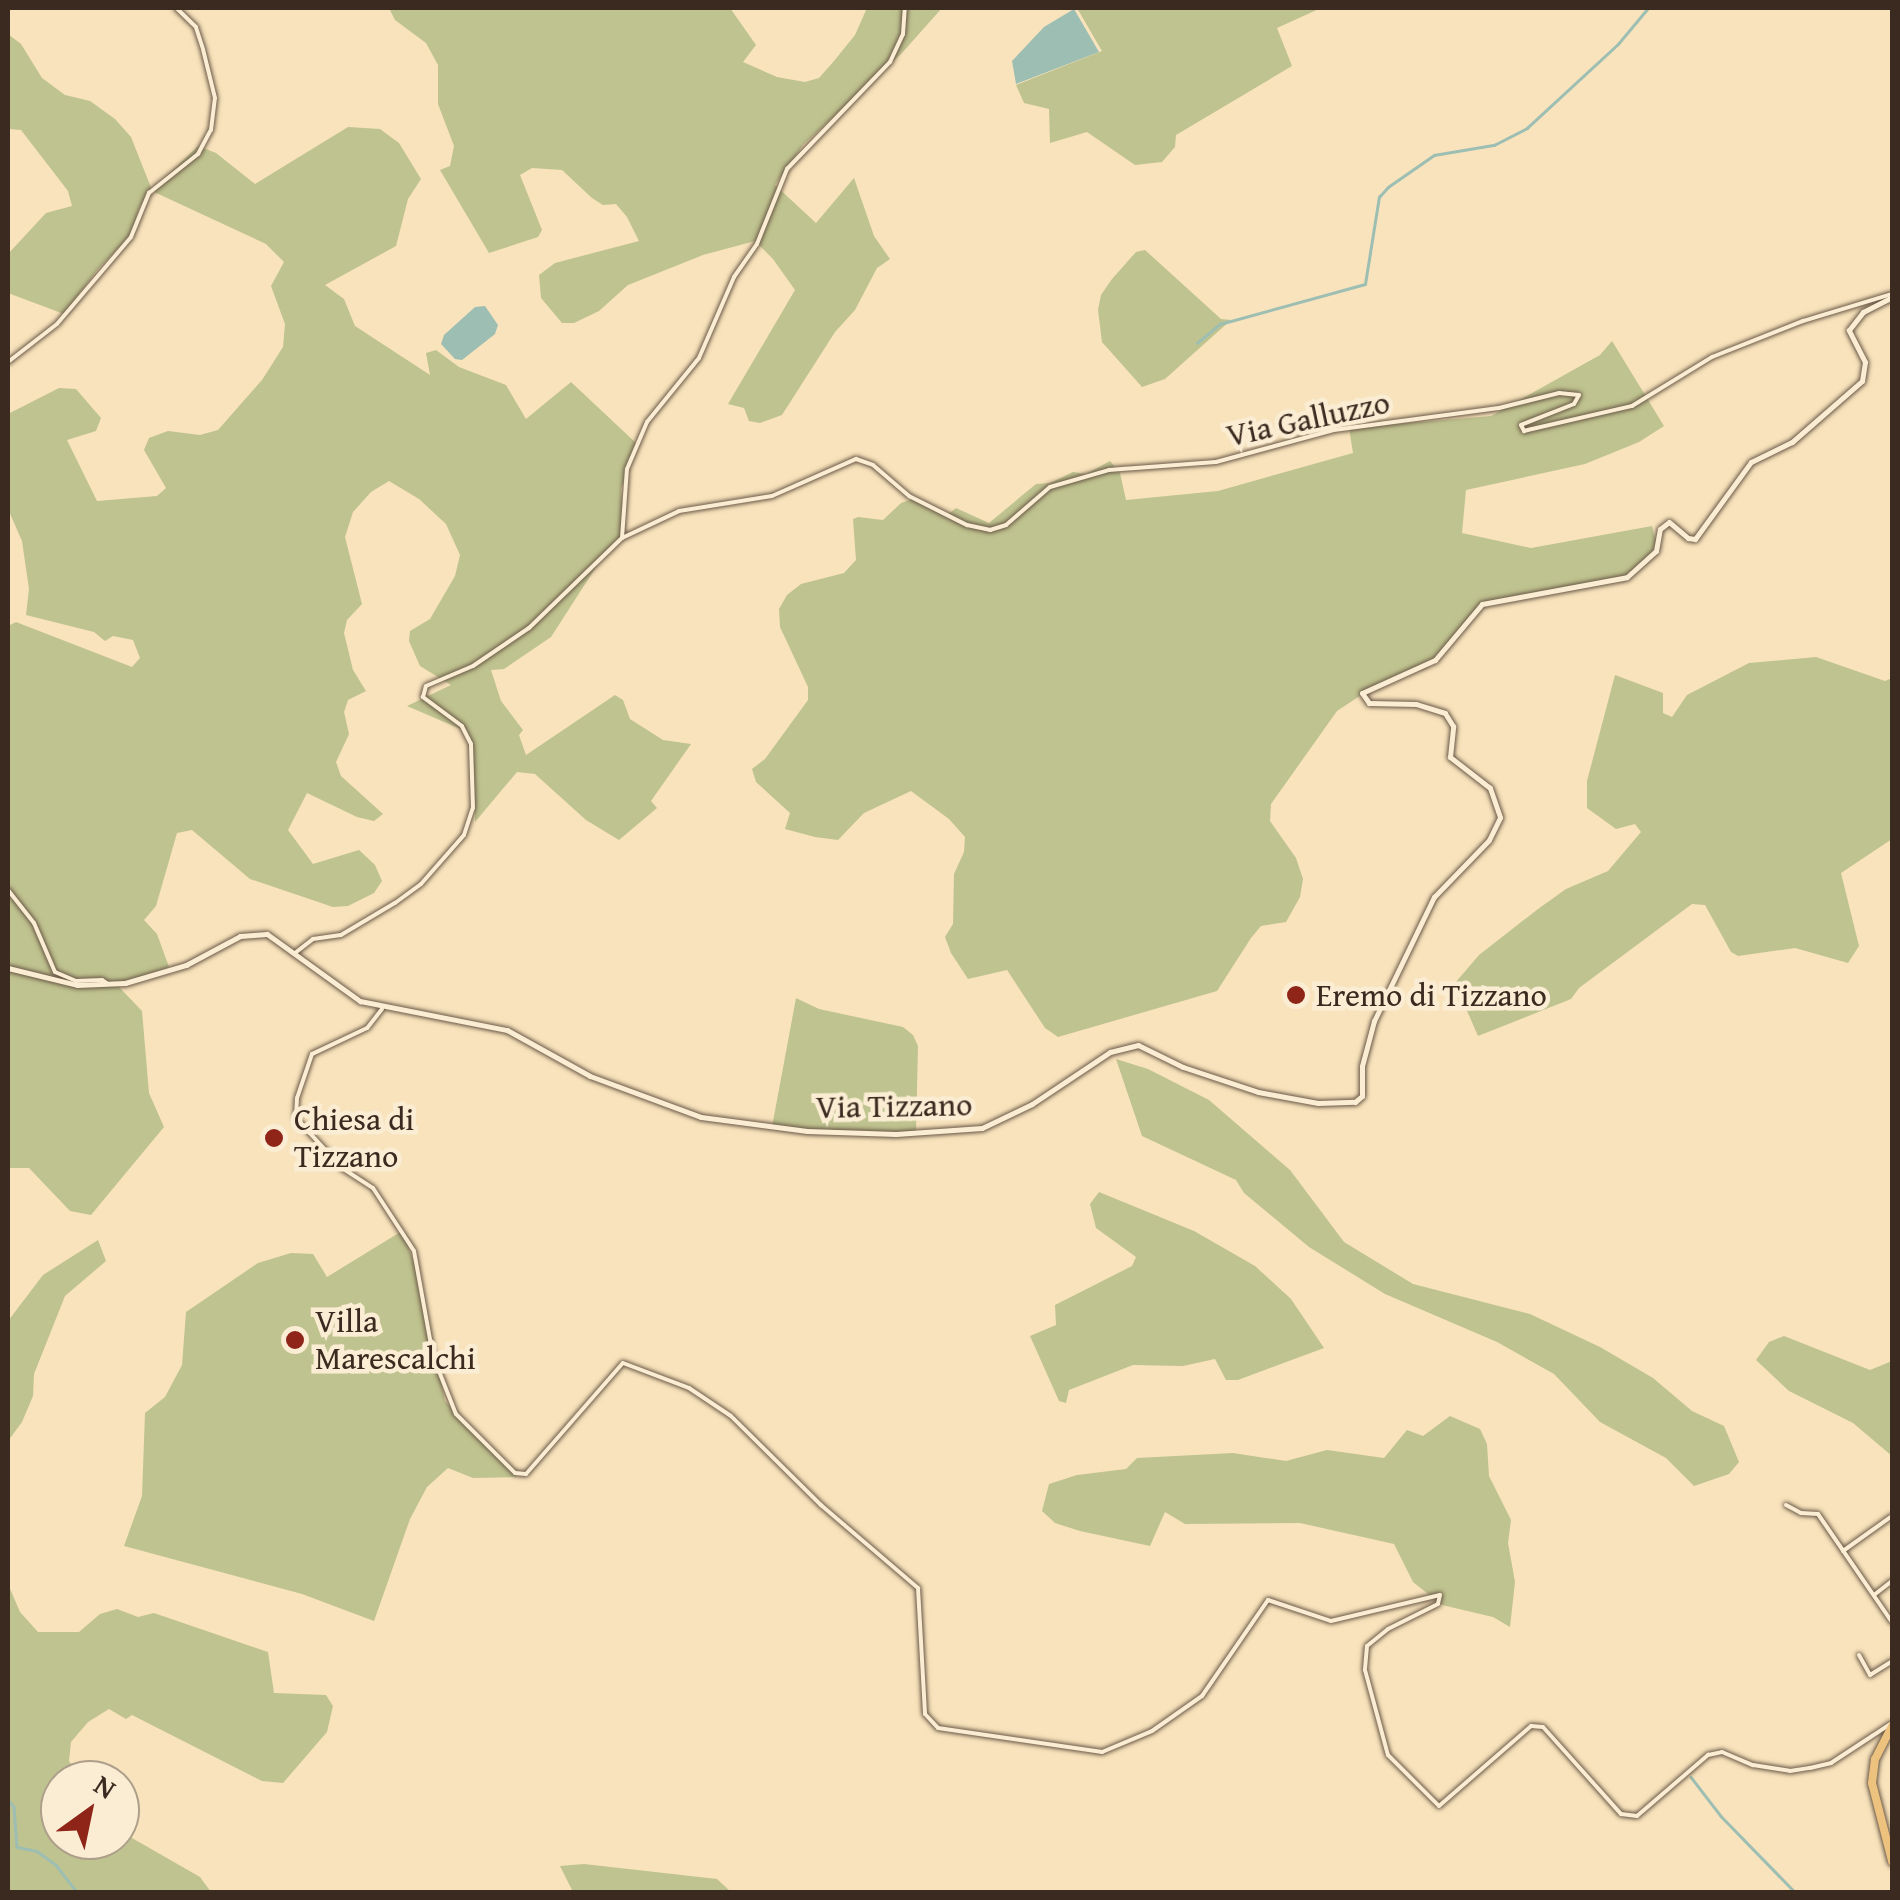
<!DOCTYPE html>
<html>
<head>
<meta charset="utf-8">
<style>
	body { margin:0 }
	#map { position:relative; width:1900px; height:1900px; overflow:hidden; background:#f8e3bc; font-family:"Gentium Book Plus",serif }
	div>[style] { position:absolute }
	.green>* { inset:0; background:#bfc38f }
	.water>* { inset:0; background:#9dbeb2 }
	.stream>* { height:2.5px; margin:-1.25px; padding:0 1.25px; transform-origin:1.25px; border-radius:1.25px; background:#9dbeb2 }
	.roads { filter:drop-shadow(0 0 2px #6a5847) drop-shadow(0 0 2px #6a5847) }
	.minor>* { height:4px; margin:-2px; padding:0 2px; transform-origin:2px; border-radius:2px; background:#faedd3 }
	.tertiary>* { height:5px; margin:-2.5px; padding:0 2.5px; transform-origin:2.5px; border-radius:2.5px; background:#faedd3 }
	.primary>* { height:8px; margin:-4px; padding:0 4px; transform-origin:4px; border-radius:4px; background:#ecc27e }
	.dots>* { width:28px; height:28px; translate:-50% -50%; box-sizing:border-box; border:5px solid #faedd3; border-radius:50% }
	span { translate:-50% -50%; white-space:nowrap; text-align:center; line-height:1.15; -webkit-text-stroke:9px #faedd3; paint-order:stroke }
	.street-label { font-size:32px; color:#3b2a20 }
	.poi-label { font-size:32px; color:#3b2a20 }
	.left { translate:0 -50%; text-align:left }
	.frame { position:absolute; inset:0; border:10px solid #3b2a20; pointer-events:none }
	.north { position:absolute; left:40px; top:1760px; width:100px; height:100px; box-sizing:border-box; background:#faedd3; border:2px solid #ae9f8b; border-radius:50%; rotate:33deg; font-size:28px; font-weight:700; line-height:40px; text-align:center; color:#3b2a20 }
	.north::after { content:''; display:block; margin:auto; width:35px; height:45px; background:#8f2418; clip-path:polygon(50% 0,100% 100%,50% 72%,0 100%) }
</style>
</head>
<body>
<div id="map">
	<div class="green">
		<i style="clip-path:polygon(389px 8px,730px 8px,756px 45px,743px 62px,777px 77px,805px 82px,819px 78px,834px 61px,855px 35px,867px 8px,942px 8px,902px 53px,803px 145px,775px 185px,816px 223px,854px 178px,874px 236px,890px 259px,877px 268px,855px 310px,835px 332px,782px 415px,760px 423px,749px 421px,744px 408px,728px 404px,795px 290px,773px 259px,755px 241px,703px 255px,628px 285px,599px 311px,574px 323px,562px 323px,541px 298px,539px 275px,555px 263px,639px 241px,627px 217px,616px 204px,603px 205px,592px 198px,562px 170px,532px 168px,520px 175px,542px 230px,538px 237px,489px 253px,440px 170px,450px 166px,454px 146px,438px 104px,438px 65px,426px 43px,395px 20px)"></i>
		<i style="clip-path:polygon(1077px 8px,1321px 8px,1277px 28px,1292px 66px,1176px 135px,1175px 147px,1162px 162px,1135px 165px,1087px 132px,1050px 143px,1049px 109px,1024px 103px,1016px 85px,1102px 51px)"></i>
		<i style="clip-path:polygon(8px 34px,21px 44px,42px 78px,65px 95px,90px 101px,115px 119px,131px 137px,152px 190px,198px 146px,216px 153px,255px 184px,348px 127px,380px 129px,399px 143px,421px 179px,408px 199px,396px 246px,325px 285px,344px 299px,355px 326px,430px 375px,426px 353px,436px 350px,459px 367px,506px 385px,526px 419px,571px 382px,636px 443px,621px 489px,624px 530px,619px 542px,598px 564px,551px 637px,504px 669px,491px 670px,501px 701px,523px 730px,519px 735px,526px 755px,615px 695px,623px 700px,630px 719px,663px 740px,691px 744px,651px 801px,657px 808px,619px 840px,586px 820px,535px 774px,517px 772px,475px 822px,474px 768px,465px 731px,407px 706px,451px 685px,420px 666px,409px 641px,410px 631px,430px 619px,455px 576px,460px 555px,446px 524px,419px 499px,389px 481px,371px 492px,353px 512px,345px 537px,362px 604px,347px 620px,344px 633px,353px 670px,366px 691px,348px 700px,344px 712px,349px 734px,336px 762px,341px 776px,383px 814px,374px 821px,357px 817px,307px 793px,288px 830px,313px 864px,359px 850px,375px 865px,382px 881px,374px 893px,348px 906px,333px 907px,250px 879px,192px 830px,177px 833px,156px 906px,144px 920px,157px 934px,169px 967px,119px 987px,142px 1011px,149px 1093px,164px 1127px,91px 1215px,70px 1211px,29px 1168px,8px 1168px,8px 626px,16px 622px,132px 667px,140px 658px,133px 640px,113px 636px,105px 641px,94px 632px,26px 615px,29px 589px,22px 541px,8px 509px,8px 414px,59px 388px,76px 389px,101px 418px,96px 431px,67px 440px,97px 501px,157px 496px,166px 488px,144px 450px,149px 438px,168px 431px,200px 435px,218px 430px,262px 380px,283px 347px,285px 324px,271px 286px,284px 262px,266px 244px,152px 191px,140px 206px,130px 236px,98px 269px,64px 314px,8px 293px,8px 254px,46px 213px,72px 206px,68px 191px,21px 130px,8px 129px)"></i>
		<i style="clip-path:polygon(1145px 250px,1221px 319px,1231px 320px,1165px 379px,1142px 387px,1102px 342px,1098px 310px,1101px 295px,1112px 279px,1136px 252px)"></i>
		<i style="clip-path:polygon(1612px 341px,1664px 426px,1639px 442px,1585px 464px,1466px 490px,1462px 533px,1531px 548px,1652px 526px,1656px 541px,1650px 557px,1626px 576px,1479px 605px,1446px 650px,1426px 669px,1378px 684px,1337px 711px,1271px 804px,1270px 821px,1296px 858px,1303px 879px,1300px 897px,1286px 922px,1261px 926px,1251px 938px,1217px 991px,1058px 1037px,1045px 1028px,1007px 970px,968px 979px,951px 953px,945px 937px,953px 924px,954px 874px,964px 852px,965px 837px,949px 819px,911px 791px,864px 813px,838px 840px,815px 837px,785px 829px,790px 813px,756px 782px,752px 769px,765px 759px,808px 700px,808px 687px,780px 627px,779px 609px,787px 595px,801px 584px,844px 573px,856px 560px,853px 519px,858px 517px,883px 520px,901px 503px,913px 499px,946px 516px,956px 508px,989px 523px,1036px 484px,1050px 483px,1073px 472px,1086px 474px,1110px 461px,1120px 473px,1126px 500px,1218px 491px,1353px 453px,1349px 428px,1491px 416px,1600px 355px)"></i>
		<i style="clip-path:polygon(1816px 657px,1885px 681px,1892px 678px,1892px 839px,1841px 873px,1859px 946px,1848px 963px,1795px 948px,1738px 956px,1731px 952px,1705px 905px,1692px 904px,1579px 988px,1571px 999px,1478px 1036px,1455px 983px,1479px 955px,1538px 909px,1566px 889px,1608px 871px,1641px 832px,1635px 824px,1616px 829px,1587px 808px,1587px 781px,1615px 675px,1663px 693px,1663px 713px,1672px 717px,1687px 695px,1749px 663px)"></i>
		<i style="clip-path:polygon(796px 998px,819px 1009px,903px 1027px,913px 1035px,918px 1046px,916px 1133px,887px 1137px,772px 1127px)"></i>
		<i style="clip-path:polygon(1116px 1059px,1148px 1069px,1209px 1100px,1290px 1170px,1344px 1242px,1413px 1284px,1530px 1314px,1600px 1347px,1653px 1378px,1692px 1411px,1724px 1426px,1739px 1462px,1729px 1474px,1694px 1486px,1666px 1458px,1600px 1422px,1554px 1374px,1497px 1342px,1385px 1294px,1309px 1247px,1244px 1193px,1236px 1180px,1142px 1136px)"></i>
		<i style="clip-path:polygon(1099px 1192px,1194px 1231px,1255px 1266px,1291px 1299px,1324px 1348px,1238px 1380px,1226px 1380px,1215px 1359px,1183px 1366px,1133px 1365px,1069px 1390px,1066px 1403px,1059px 1401px,1030px 1336px,1056px 1325px,1055px 1305px,1132px 1266px,1136px 1257px,1096px 1228px,1090px 1204px)"></i>
		<i style="clip-path:polygon(402px 1231px,421px 1282px,445px 1401px,517px 1477px,473px 1478px,448px 1468px,427px 1487px,410px 1519px,374px 1621px,302px 1594px,124px 1546px,142px 1496px,145px 1413px,165px 1397px,182px 1365px,186px 1312px,258px 1263px,291px 1253px,313px 1254px,327px 1277px)"></i>
		<i style="clip-path:polygon(98px 1240px,106px 1261px,65px 1296px,34px 1374px,33px 1396px,22px 1422px,8px 1441px,8px 1321px,43px 1275px)"></i>
		<i style="clip-path:polygon(1784px 1336px,1870px 1370px,1892px 1361px,1892px 1456px,1853px 1423px,1789px 1391px,1756px 1360px,1769px 1342px)"></i>
		<i style="clip-path:polygon(1450px 1416px,1480px 1429px,1487px 1444px,1489px 1476px,1511px 1520px,1508px 1543px,1515px 1582px,1510px 1627px,1493px 1617px,1442px 1605px,1413px 1582px,1394px 1544px,1300px 1523px,1185px 1524px,1165px 1512px,1150px 1546px,1080px 1531px,1055px 1523px,1042px 1511px,1049px 1484px,1077px 1475px,1126px 1469px,1137px 1458px,1233px 1453px,1286px 1461px,1327px 1450px,1384px 1458px,1407px 1430px,1423px 1436px)"></i>
		<i style="clip-path:polygon(8px 1584px,20px 1612px,38px 1632px,79px 1632px,100px 1614px,117px 1609px,138px 1617px,154px 1613px,268px 1652px,274px 1693px,326px 1695px,333px 1706px,327px 1732px,283px 1783px,262px 1781px,132px 1715px,126px 1719px,109px 1709px,88px 1722px,71px 1742px,69px 1761px,81px 1780px,60px 1780px,60px 1840px,120px 1840px,120px 1825px,132px 1838px,200px 1877px,211px 1892px,8px 1892px)"></i>
		<i style="clip-path:polygon(584px 1864px,717px 1879px,731px 1892px,573px 1892px,560px 1866px)"></i>
	</div>
	<div class="water">
		<i style="clip-path:polygon(1074px 9px,1099px 52px,1016px 84px,1012px 61px,1044px 27px)"></i>
		<i style="clip-path:polygon(485px 306px,498px 325px,495px 334px,462px 360px,455px 359px,441px 344px,444px 335px,475px 307px)"></i>
	</div>
	<div class="stream">
		<i style="left:1197px;top:343px;width:30px;rotate:-40deg"></i>
		<i style="left:1220px;top:324px;width:150px;rotate:-15.4deg"></i>
		<i style="left:1365px;top:284px;width:88px;rotate:-80.9deg"></i>
		<i style="left:1379px;top:197px;width:13px;rotate:-48deg"></i>
		<i style="left:1388px;top:187px;width:56px;rotate:-34.8deg"></i>
		<i style="left:1434px;top:155px;width:61px;rotate:-9.5deg"></i>
		<i style="left:1494px;top:145px;width:37px;rotate:-27deg"></i>
		<i style="left:1527px;top:128px;width:124px;rotate:-42.7deg"></i>
		<i style="left:1618px;top:44px;width:47px;rotate:-50.2deg"></i>
		<i style="left:1691px;top:1777px;width:49px;rotate:52.4deg"></i>
		<i style="left:1721px;top:1816px;width:106px;rotate:45.8deg"></i>
		<i style="left:8px;top:1800px;width:9px;rotate:49deg"></i>
		<i style="left:14px;top:1807px;width:40px;rotate:85.7deg"></i>
		<i style="left:17px;top:1847px;width:20px;rotate:11deg"></i>
		<i style="left:37px;top:1851px;width:24px;rotate:36deg"></i>
		<i style="left:56px;top:1865px;width:34px;rotate:52deg"></i>
	</div>
	<div class="roads">
		<div class="minor">
			<i style="left:8px;top:362px;width:62px;rotate:-37.8deg"></i>
			<i style="left:57px;top:324px;width:114px;rotate:-49.6deg"></i>
			<i style="left:131px;top:237px;width:48px;rotate:-67.8deg"></i>
			<i style="left:149px;top:193px;width:63px;rotate:-38.5deg"></i>
			<i style="left:198px;top:154px;width:27px;rotate:-62deg"></i>
			<i style="left:211px;top:130px;width:32px;rotate:-83deg"></i>
			<i style="left:215px;top:98px;width:50px;rotate:-103.8deg"></i>
			<i style="left:203px;top:49px;width:23px;rotate:-108deg"></i>
			<i style="left:196px;top:27px;width:28px;rotate:-136deg"></i>
			<i style="left:622px;top:538px;width:63px;rotate:-25.3deg"></i>
			<i style="left:679px;top:511px;width:94px;rotate:-9.2deg"></i>
			<i style="left:772px;top:496px;width:92px;rotate:-23.8deg"></i>
			<i style="left:856px;top:459px;width:18px;rotate:19deg"></i>
			<i style="left:873px;top:465px;width:48px;rotate:40.7deg"></i>
			<i style="left:909px;top:496px;width:65px;rotate:26.6deg"></i>
			<i style="left:967px;top:525px;width:24px;rotate:12deg"></i>
			<i style="left:990px;top:530px;width:17px;rotate:-17deg"></i>
			<i style="left:1006px;top:525px;width:58px;rotate:-40.8deg"></i>
			<i style="left:1050px;top:487px;width:61px;rotate:-16.1deg"></i>
			<i style="left:1109px;top:470px;width:107px;rotate:-4.3deg"></i>
			<i style="left:1216px;top:462px;width:122px;rotate:-15.2deg"></i>
			<i style="left:1334px;top:430px;width:166px;rotate:-7.6deg"></i>
			<i style="left:1499px;top:408px;width:62px;rotate:-14deg"></i>
			<i style="left:1559px;top:393px;width:20px;rotate:6deg"></i>
			<i style="left:1579px;top:395px;width:10px;rotate:119deg"></i>
			<i style="left:1574px;top:404px;width:57px;rotate:158.4deg"></i>
			<i style="left:1521px;top:425px;width:7px;rotate:63deg"></i>
			<i style="left:1524px;top:431px;width:8px;rotate:-14deg"></i>
			<i style="left:1532px;top:429px;width:103px;rotate:-13deg"></i>
			<i style="left:1632px;top:406px;width:94px;rotate:-31.5deg"></i>
			<i style="left:1712px;top:357px;width:98px;rotate:-21.6deg"></i>
			<i style="left:1803px;top:321px;width:93px;rotate:-16.9deg"></i>
			<i style="left:8px;top:890px;width:42px;rotate:51.8deg"></i>
			<i style="left:34px;top:923px;width:53px;rotate:66.8deg"></i>
			<i style="left:55px;top:972px;width:23px;rotate:23deg"></i>
			<i style="left:76px;top:981px;width:26px;rotate:-2deg"></i>
			<i style="left:102px;top:980px;width:7px;rotate:34deg"></i>
			<i style="left:295px;top:953px;width:23px;rotate:-38deg"></i>
			<i style="left:313px;top:939px;width:28px;rotate:-8deg"></i>
			<i style="left:341px;top:935px;width:63px;rotate:-30.7deg"></i>
			<i style="left:395px;top:903px;width:32px;rotate:-36deg"></i>
			<i style="left:421px;top:884px;width:65px;rotate:-48.7deg"></i>
			<i style="left:464px;top:835px;width:28px;rotate:-72deg"></i>
			<i style="left:473px;top:808px;width:64px;rotate:-91.8deg"></i>
			<i style="left:471px;top:744px;width:20px;rotate:-117deg"></i>
			<i style="left:462px;top:726px;width:49px;rotate:-143.4deg"></i>
			<i style="left:423px;top:697px;width:11px;rotate:-75deg"></i>
			<i style="left:426px;top:686px;width:51px;rotate:-23.1deg"></i>
			<i style="left:473px;top:666px;width:68px;rotate:-34.2deg"></i>
			<i style="left:529px;top:628px;width:129px;rotate:-44.1deg"></i>
			<i style="left:622px;top:538px;width:69px;rotate:-85.9deg"></i>
			<i style="left:627px;top:469px;width:51px;rotate:-66.9deg"></i>
			<i style="left:647px;top:422px;width:82px;rotate:-50.9deg"></i>
			<i style="left:699px;top:358px;width:88px;rotate:-66.6deg"></i>
			<i style="left:734px;top:277px;width:40px;rotate:-55.1deg"></i>
			<i style="left:757px;top:244px;width:81px;rotate:-68.2deg"></i>
			<i style="left:787px;top:169px;width:149px;rotate:-46.1deg"></i>
			<i style="left:890px;top:62px;width:31px;rotate:-65deg"></i>
			<i style="left:903px;top:34px;width:26px;rotate:-86deg"></i>
			<i style="left:382px;top:1009px;width:24px;rotate:128deg"></i>
			<i style="left:367px;top:1028px;width:61px;rotate:154.7deg"></i>
			<i style="left:312px;top:1054px;width:46px;rotate:108.8deg"></i>
			<i style="left:297px;top:1098px;width:20px;rotate:93deg"></i>
			<i style="left:296px;top:1118px;width:68px;rotate:47.4deg"></i>
			<i style="left:342px;top:1168px;width:37px;rotate:33deg"></i>
			<i style="left:373px;top:1188px;width:75px;rotate:56.9deg"></i>
			<i style="left:414px;top:1251px;width:107px;rotate:79.7deg"></i>
			<i style="left:433px;top:1356px;width:62px;rotate:68.4deg"></i>
			<i style="left:456px;top:1414px;width:83px;rotate:45deg"></i>
			<i style="left:515px;top:1473px;width:11px;rotate:5deg"></i>
			<i style="left:526px;top:1474px;width:147px;rotate:-48.9deg"></i>
			<i style="left:623px;top:1363px;width:71px;rotate:20.7deg"></i>
			<i style="left:689px;top:1388px;width:50px;rotate:33.7deg"></i>
			<i style="left:731px;top:1416px;width:127px;rotate:44.7deg"></i>
			<i style="left:821px;top:1505px;width:128px;rotate:40.6deg"></i>
			<i style="left:918px;top:1588px;width:126px;rotate:86.8deg"></i>
			<i style="left:925px;top:1714px;width:19px;rotate:47deg"></i>
			<i style="left:938px;top:1728px;width:166px;rotate:8.3deg"></i>
			<i style="left:1102px;top:1752px;width:54px;rotate:-22.8deg"></i>
			<i style="left:1152px;top:1731px;width:61px;rotate:-35deg"></i>
			<i style="left:1202px;top:1696px;width:116px;rotate:-55.5deg"></i>
			<i style="left:1268px;top:1600px;width:66px;rotate:18.4deg"></i>
			<i style="left:1331px;top:1621px;width:112px;rotate:-13.4deg"></i>
			<i style="left:1440px;top:1595px;width:9px;rotate:103deg"></i>
			<i style="left:1438px;top:1604px;width:56px;rotate:153.4deg"></i>
			<i style="left:1388px;top:1629px;width:27px;rotate:141deg"></i>
			<i style="left:1367px;top:1646px;width:24px;rotate:95deg"></i>
			<i style="left:1365px;top:1670px;width:88px;rotate:74.9deg"></i>
			<i style="left:1388px;top:1755px;width:72px;rotate:45deg"></i>
			<i style="left:1439px;top:1806px;width:122px;rotate:-41deg"></i>
			<i style="left:1531px;top:1726px;width:12px;rotate:5deg"></i>
			<i style="left:1543px;top:1727px;width:117px;rotate:48.1deg"></i>
			<i style="left:1621px;top:1814px;width:16px;rotate:7deg"></i>
			<i style="left:1637px;top:1816px;width:94px;rotate:-40.7deg"></i>
			<i style="left:1708px;top:1755px;width:14px;rotate:-12deg"></i>
			<i style="left:1722px;top:1752px;width:34px;rotate:23deg"></i>
			<i style="left:1753px;top:1765px;width:37px;rotate:9deg"></i>
			<i style="left:1790px;top:1771px;width:20px;rotate:-9deg"></i>
			<i style="left:1810px;top:1768px;width:22px;rotate:-13deg"></i>
			<i style="left:1831px;top:1763px;width:73px;rotate:-33.3deg"></i>
			<i style="left:1786px;top:1505px;width:17px;rotate:28deg"></i>
			<i style="left:1801px;top:1513px;width:17px;rotate:3deg"></i>
			<i style="left:1818px;top:1514px;width:131px;rotate:55.6deg"></i>
			<i style="left:1843px;top:1551px;width:60px;rotate:-35.5deg"></i>
			<i style="left:1874px;top:1595px;width:23px;rotate:-38deg"></i>
			<i style="left:1859px;top:1655px;width:23px;rotate:61deg"></i>
			<i style="left:1870px;top:1675px;width:26px;rotate:-32deg"></i>
		</div>
		<div class="tertiary">
			<i style="left:8px;top:968px;width:71px;rotate:13.8deg"></i>
			<i style="left:77px;top:985px;width:48px;rotate:-2.4deg"></i>
			<i style="left:125px;top:983px;width:64px;rotate:-16.4deg"></i>
			<i style="left:186px;top:965px;width:61px;rotate:-28.2deg"></i>
			<i style="left:240px;top:936px;width:27px;rotate:-4deg"></i>
			<i style="left:267px;top:934px;width:115px;rotate:35.8deg"></i>
			<i style="left:360px;top:1001px;width:150px;rotate:11.2deg"></i>
			<i style="left:507px;top:1030px;width:95px;rotate:29deg"></i>
			<i style="left:590px;top:1076px;width:118px;rotate:20.3deg"></i>
			<i style="left:701px;top:1117px;width:107px;rotate:7.5deg"></i>
			<i style="left:807px;top:1131px;width:89px;rotate:1.9deg"></i>
			<i style="left:896px;top:1134px;width:86px;rotate:-4deg"></i>
			<i style="left:982px;top:1128px;width:55px;rotate:-25.6deg"></i>
			<i style="left:1032px;top:1104px;width:94px;rotate:-33.7deg"></i>
			<i style="left:1110px;top:1052px;width:29px;rotate:-14deg"></i>
			<i style="left:1138px;top:1045px;width:50px;rotate:26.1deg"></i>
			<i style="left:1183px;top:1067px;width:79px;rotate:18.4deg"></i>
			<i style="left:1258px;top:1092px;width:61px;rotate:10.4deg"></i>
			<i style="left:1318px;top:1103px;width:37px;rotate:-2deg"></i>
			<i style="left:1355px;top:1102px;width:9px;rotate:-41deg"></i>
			<i style="left:1362px;top:1096px;width:30px;rotate:-90deg"></i>
			<i style="left:1362px;top:1066px;width:47px;rotate:-75.1deg"></i>
			<i style="left:1374px;top:1021px;width:138px;rotate:-64.2deg"></i>
			<i style="left:1434px;top:897px;width:79px;rotate:-46deg"></i>
			<i style="left:1489px;top:840px;width:25px;rotate:-64deg"></i>
			<i style="left:1500px;top:817px;width:31px;rotate:-109deg"></i>
			<i style="left:1490px;top:788px;width:51px;rotate:-142.2deg"></i>
			<i style="left:1450px;top:757px;width:31px;rotate:-84deg"></i>
			<i style="left:1453px;top:726px;width:15px;rotate:-122deg"></i>
			<i style="left:1445px;top:713px;width:30px;rotate:-163deg"></i>
			<i style="left:1416px;top:704px;width:47px;rotate:-178.8deg"></i>
			<i style="left:1369px;top:703px;width:12px;rotate:-125deg"></i>
			<i style="left:1362px;top:693px;width:80px;rotate:-24.3deg"></i>
			<i style="left:1435px;top:660px;width:73px;rotate:-50deg"></i>
			<i style="left:1482px;top:604px;width:147px;rotate:-10.5deg"></i>
			<i style="left:1627px;top:577px;width:39px;rotate:-42deg"></i>
			<i style="left:1656px;top:551px;width:22px;rotate:-80deg"></i>
			<i style="left:1660px;top:529px;width:11px;rotate:-38deg"></i>
			<i style="left:1669px;top:522px;width:25px;rotate:40deg"></i>
			<i style="left:1688px;top:538px;width:7px;rotate:8deg"></i>
			<i style="left:1695px;top:539px;width:95px;rotate:-54deg"></i>
			<i style="left:1751px;top:462px;width:46px;rotate:-26deg"></i>
			<i style="left:1792px;top:442px;width:93px;rotate:-41.1deg"></i>
			<i style="left:1862px;top:381px;width:19px;rotate:-81deg"></i>
			<i style="left:1865px;top:362px;width:36px;rotate:-117deg"></i>
			<i style="left:1849px;top:330px;width:23px;rotate:-52deg"></i>
			<i style="left:1863px;top:312px;width:33px;rotate:-27deg"></i>
		</div>
		<div class="primary">
			<i style="left:1892px;top:1726px;width:37px;rotate:117deg"></i>
			<i style="left:1875px;top:1759px;width:24px;rotate:97deg"></i>
			<i style="left:1872px;top:1783px;width:81px;rotate:75.6deg"></i>
		</div>
	</div>
	<div class="dots">
		<i style="left:1296px;top:995px;background:#8f2418"></i>
		<i style="left:274px;top:1138px;background:#8f2418"></i>
		<i style="left:295px;top:1340px;background:#8f2418"></i>
	</div>
	<div class="street-label">
		<span style="left:1308px;top:419px;rotate:-12deg">Via Galluzzo</span>
		<span style="left:894px;top:1106px;rotate:-1deg">Via Tizzano</span>
	</div>
	<div class="poi-label">
		<span class="left" style="left:1316px;top:995px">Eremo di Tizzano</span>
		<span class="left" style="left:294px;top:1138px">Chiesa di<br>Tizzano</span>
		<span class="left" style="left:315px;top:1340px">Villa<br>Marescalchi</span>
	</div>
	<div class="frame"></div>
	<div class="north">N</div>
</div>
</body>
</html>
